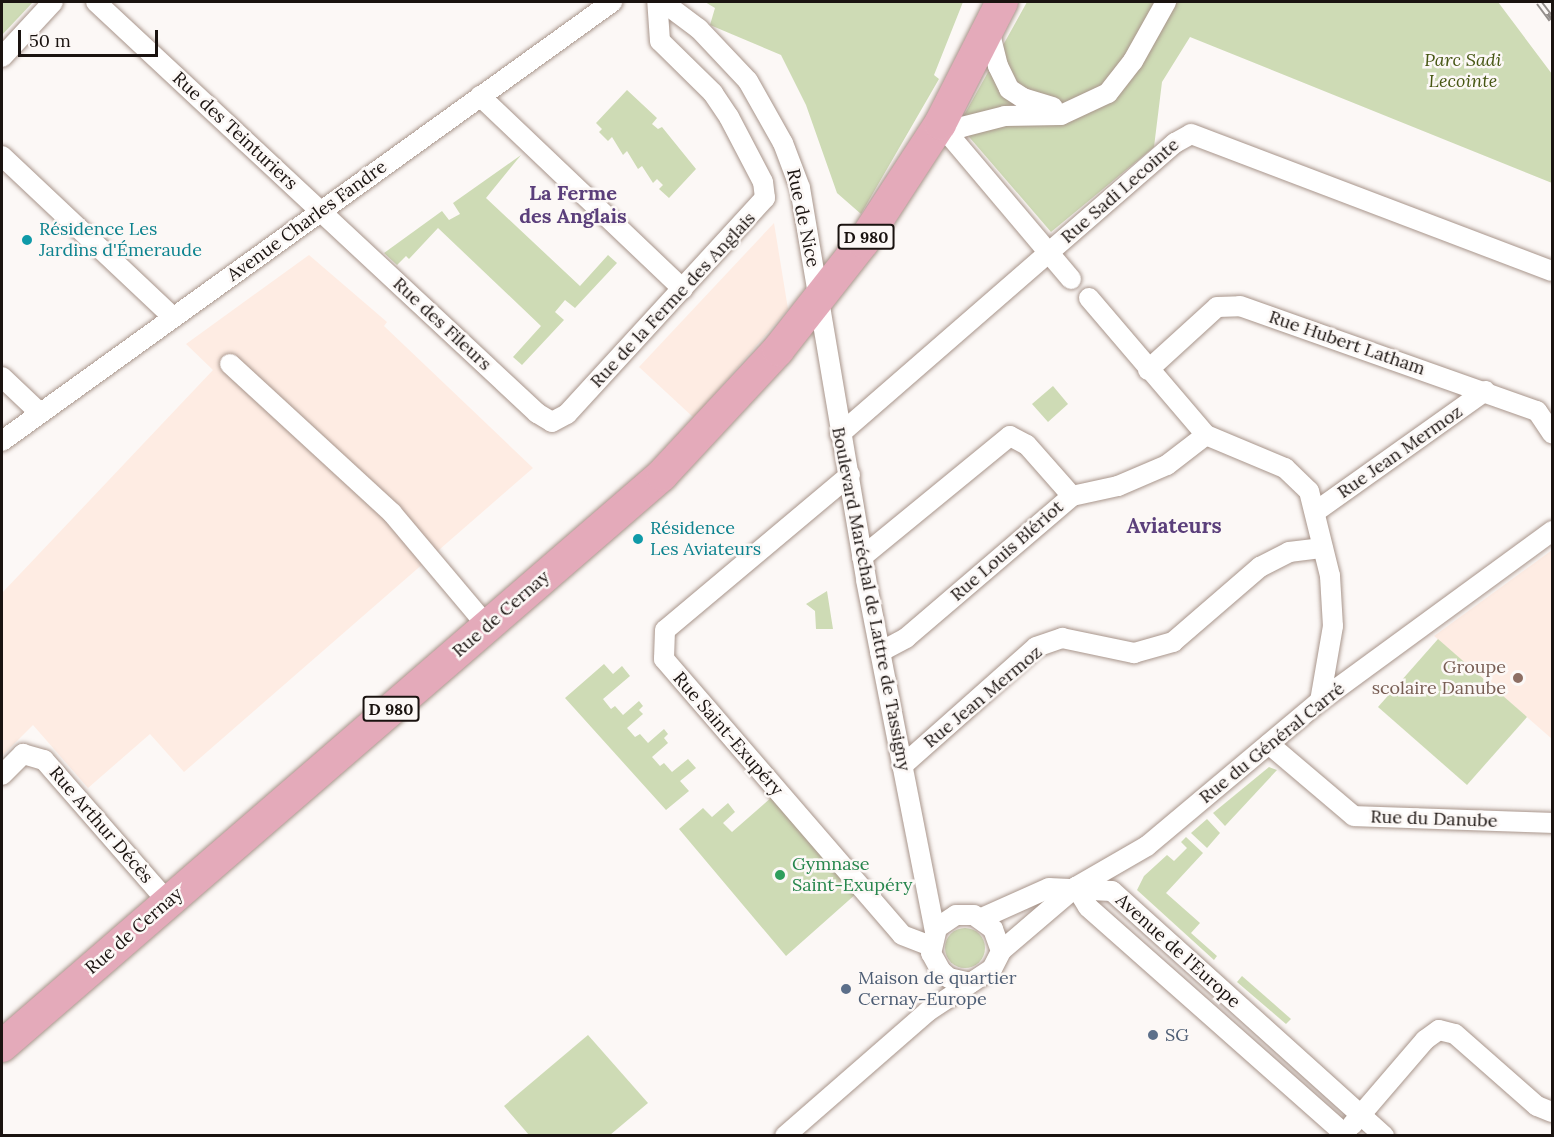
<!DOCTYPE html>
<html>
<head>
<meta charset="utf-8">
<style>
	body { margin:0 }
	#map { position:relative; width:1554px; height:1137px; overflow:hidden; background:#fcf8f6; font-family:Lora,serif }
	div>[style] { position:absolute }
	.built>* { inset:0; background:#feece3 }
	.green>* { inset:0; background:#cedbb5 }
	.round { border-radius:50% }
	.roads { filter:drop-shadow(0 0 2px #a8958b) drop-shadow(0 0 2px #a8958b) }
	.street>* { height:20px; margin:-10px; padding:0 10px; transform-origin:10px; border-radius:10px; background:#fff }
	.primary>* { height:32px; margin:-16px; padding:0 16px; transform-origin:16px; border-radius:16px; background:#e4aaba }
	.rail>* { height:7px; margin-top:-3.5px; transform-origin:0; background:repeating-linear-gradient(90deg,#fcf8f6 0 14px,#938e8b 0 28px); box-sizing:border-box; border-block:2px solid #938e8b }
	.dots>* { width:16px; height:16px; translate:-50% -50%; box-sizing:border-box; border:3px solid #fcf8f6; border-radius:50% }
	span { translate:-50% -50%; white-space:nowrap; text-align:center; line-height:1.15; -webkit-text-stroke:5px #fcf8f6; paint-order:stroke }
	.shield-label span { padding:2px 4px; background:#fcf8f6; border:2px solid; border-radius:4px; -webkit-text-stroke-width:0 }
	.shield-label { font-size:16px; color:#1a1310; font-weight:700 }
	.park-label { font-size:18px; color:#465613; font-style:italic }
	.street-label { font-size:18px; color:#1a1310 }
	.culture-label { font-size:18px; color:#0d838f }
	.left { translate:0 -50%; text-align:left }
	.education-label { font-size:18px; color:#785e54 }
	.right { translate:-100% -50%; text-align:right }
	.leisure-label { font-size:18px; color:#27864d }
	.service-label { font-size:18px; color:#4e5e75 }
	.neighbourhood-label { font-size:20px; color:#5b3f7b; font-weight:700 }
	.quarter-label { font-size:21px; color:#5b3f7b; font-weight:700 }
	.frame { position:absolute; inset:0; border:3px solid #1a1310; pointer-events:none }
	.scale { position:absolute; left:18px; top:30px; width:140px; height:27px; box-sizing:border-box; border:3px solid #1a1310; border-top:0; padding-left:8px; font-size:18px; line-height:21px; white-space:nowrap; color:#1a1310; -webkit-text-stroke:4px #fcf8f6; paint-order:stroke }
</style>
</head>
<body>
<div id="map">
	<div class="built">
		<i style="clip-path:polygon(774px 223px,788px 309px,694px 418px,639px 367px)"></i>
		<i style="clip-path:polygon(309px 255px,387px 322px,384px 326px,533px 468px,184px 772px,150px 734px,88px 788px,33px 725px,2px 756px,2px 593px,213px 370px,186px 344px)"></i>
		<i style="clip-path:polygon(1552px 550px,1552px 739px,1434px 636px)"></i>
	</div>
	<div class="green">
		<i style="clip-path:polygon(2px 2px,33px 2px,2px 35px)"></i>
		<i style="clip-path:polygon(705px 2px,963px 2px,934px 75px,939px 79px,861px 214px,837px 193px,806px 105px,781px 55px,710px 25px,715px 8px)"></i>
		<i style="clip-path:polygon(1027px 2px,1498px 2px,1552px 74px,1552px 183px,1190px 37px,1162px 82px,1154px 147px,1051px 232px,964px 131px,963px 117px)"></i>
		<i style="clip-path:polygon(627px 90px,657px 118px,652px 124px,658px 129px,662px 127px,696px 169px,669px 198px,659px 189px,663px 185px,657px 179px,653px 183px,642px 166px,638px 169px,627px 151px,623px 155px,612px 137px,608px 141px,599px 132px,602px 129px,596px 123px)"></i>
		<i style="clip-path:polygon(521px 155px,486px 198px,580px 286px,608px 255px,617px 263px,575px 308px,565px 300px,555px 312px,564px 320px,522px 365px,513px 357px,541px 326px,438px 228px,409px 259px,406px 256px,397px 265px,384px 253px,442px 211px,449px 220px,460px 214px,453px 203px)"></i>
		<i style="clip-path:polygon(1053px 386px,1068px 404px,1048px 422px,1032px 404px)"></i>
		<i style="clip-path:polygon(827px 591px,833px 629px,816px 629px,815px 611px,806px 604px)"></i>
		<i style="clip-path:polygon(1438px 639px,1527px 717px,1467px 785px,1378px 707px)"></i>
		<i style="clip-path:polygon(604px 664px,613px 674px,622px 666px,630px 676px,603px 699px,611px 709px,615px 706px,623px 715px,639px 701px,643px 706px,639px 710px,643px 714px,627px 728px,635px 737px,640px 734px,648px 743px,664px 729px,668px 734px,664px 738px,668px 743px,652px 757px,660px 766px,664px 763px,672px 772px,688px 759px,696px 768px,680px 781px,689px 791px,666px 810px,565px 698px)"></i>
		<i style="clip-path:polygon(1269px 767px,1277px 770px,1225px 826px,1213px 813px)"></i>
		<i style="clip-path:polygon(773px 796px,857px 893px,786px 956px,679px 829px,703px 808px,712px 817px,728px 803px,735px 812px,723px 823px,732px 832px)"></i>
		<i style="clip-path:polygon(1207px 819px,1220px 833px,1207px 848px,1191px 833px)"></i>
		<i style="clip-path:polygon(1186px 837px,1203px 853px,1166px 893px,1200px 923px,1191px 933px,1217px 956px,1214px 960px,1137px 890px,1144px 876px,1167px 855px,1174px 861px,1187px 848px,1181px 842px)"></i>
		<i class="round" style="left:945px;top:928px;width:40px;height:40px"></i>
		<i style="clip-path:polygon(1242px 976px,1291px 1019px,1286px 1024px,1237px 982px)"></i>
		<i style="clip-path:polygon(588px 1035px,648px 1103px,610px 1135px,529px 1135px,504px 1106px)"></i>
	</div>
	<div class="roads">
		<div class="street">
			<i style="left:96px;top:2px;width:603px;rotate:42.98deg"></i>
			<i style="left:537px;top:413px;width:17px;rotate:31deg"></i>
			<i style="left:552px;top:422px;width:17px;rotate:-28deg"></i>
			<i style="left:567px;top:414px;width:293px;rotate:-47.5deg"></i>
			<i style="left:765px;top:198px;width:16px;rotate:-97deg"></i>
			<i style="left:763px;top:182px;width:73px;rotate:-117.6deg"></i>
			<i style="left:729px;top:117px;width:29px;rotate:-124deg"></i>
			<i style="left:713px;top:93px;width:74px;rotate:-135.5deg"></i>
			<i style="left:660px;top:41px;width:39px;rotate:-94deg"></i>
			<i style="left:663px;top:2px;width:45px;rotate:36.9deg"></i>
			<i style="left:699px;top:29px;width:71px;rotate:46.7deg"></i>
			<i style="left:748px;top:81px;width:71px;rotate:60.6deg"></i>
			<i style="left:783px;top:143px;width:48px;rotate:69.3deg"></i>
			<i style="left:800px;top:188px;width:398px;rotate:80.4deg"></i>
			<i style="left:866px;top:580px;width:359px;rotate:78.9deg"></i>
			<i style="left:989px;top:30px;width:37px;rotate:76deg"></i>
			<i style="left:998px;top:66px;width:25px;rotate:64deg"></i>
			<i style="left:1009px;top:89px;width:17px;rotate:33deg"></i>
			<i style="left:1023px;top:98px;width:31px;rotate:17deg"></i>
			<i style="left:2px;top:57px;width:75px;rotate:-47.2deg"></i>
			<i style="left:480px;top:96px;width:280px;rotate:43.6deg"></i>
			<i style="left:940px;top:124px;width:22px;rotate:8deg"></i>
			<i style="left:962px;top:127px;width:44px;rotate:-14.3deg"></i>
			<i style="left:1005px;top:116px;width:56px;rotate:-1deg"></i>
			<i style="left:1061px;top:115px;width:52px;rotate:-25.1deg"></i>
			<i style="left:1108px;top:93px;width:41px;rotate:-52deg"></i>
			<i style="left:1133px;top:61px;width:68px;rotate:-60.8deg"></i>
			<i style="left:940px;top:124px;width:203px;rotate:49.8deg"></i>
			<i style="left:2px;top:156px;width:235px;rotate:43.3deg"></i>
			<i style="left:1089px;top:298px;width:180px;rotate:49.5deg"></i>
			<i style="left:1206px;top:435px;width:86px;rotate:22.7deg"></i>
			<i style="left:1285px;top:468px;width:33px;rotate:44deg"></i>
			<i style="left:1309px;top:491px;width:88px;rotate:76.1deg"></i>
			<i style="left:1330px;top:576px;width:50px;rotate:86.6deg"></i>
			<i style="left:1333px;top:626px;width:76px;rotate:99.8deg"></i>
			<i style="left:230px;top:364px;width:220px;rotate:42.6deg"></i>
			<i style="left:392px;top:513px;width:148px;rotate:49.9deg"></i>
			<i style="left:1148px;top:370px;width:93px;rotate:-42.4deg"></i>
			<i style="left:1217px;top:307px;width:23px;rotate:-2deg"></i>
			<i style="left:1240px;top:306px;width:315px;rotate:19.5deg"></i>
			<i style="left:1537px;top:411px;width:27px;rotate:56deg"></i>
			<i style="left:2px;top:377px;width:52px;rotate:43.5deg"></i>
			<i style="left:840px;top:434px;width:444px;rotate:-41deg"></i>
			<i style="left:1175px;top:143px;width:18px;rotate:-29deg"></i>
			<i style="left:1191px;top:134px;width:386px;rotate:20.8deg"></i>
			<i style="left:2px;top:441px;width:752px;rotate:-35.74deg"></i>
			<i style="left:850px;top:475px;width:241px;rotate:140deg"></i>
			<i style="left:665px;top:630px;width:29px;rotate:92deg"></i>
			<i style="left:664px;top:659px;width:364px;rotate:49.2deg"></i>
			<i style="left:902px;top:935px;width:31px;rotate:21deg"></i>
			<i style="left:1315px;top:512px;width:209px;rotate:-35.4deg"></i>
			<i style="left:862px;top:557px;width:191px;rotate:-39.3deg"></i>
			<i style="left:1010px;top:436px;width:19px;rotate:28deg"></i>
			<i style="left:1027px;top:445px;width:68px;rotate:48.6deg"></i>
			<i style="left:880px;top:652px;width:30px;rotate:-28deg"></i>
			<i style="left:906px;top:638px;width:218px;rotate:-40.5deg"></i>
			<i style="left:1072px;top:496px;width:47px;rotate:-12.3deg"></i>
			<i style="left:1118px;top:486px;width:53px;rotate:-23.2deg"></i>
			<i style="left:1167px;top:465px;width:49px;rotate:-37.6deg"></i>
			<i style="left:1269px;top:744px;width:111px;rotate:40.3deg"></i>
			<i style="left:1354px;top:816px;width:198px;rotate:2deg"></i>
			<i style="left:902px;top:766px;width:179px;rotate:-41.6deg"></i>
			<i style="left:1036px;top:647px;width:28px;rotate:-19deg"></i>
			<i style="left:1062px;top:638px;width:74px;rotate:11.8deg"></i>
			<i style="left:1134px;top:653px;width:41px;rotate:-15.8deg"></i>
			<i style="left:1173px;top:642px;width:115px;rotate:-40.8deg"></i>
			<i style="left:1260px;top:567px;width:33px;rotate:-27deg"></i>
			<i style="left:1289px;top:552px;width:34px;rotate:-7deg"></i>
			<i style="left:2px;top:775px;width:30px;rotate:-45deg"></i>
			<i style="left:23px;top:754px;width:22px;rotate:16deg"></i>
			<i style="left:44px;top:760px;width:189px;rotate:48.9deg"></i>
			<i style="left:1076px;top:887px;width:23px;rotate:59deg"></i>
			<i style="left:1088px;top:907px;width:346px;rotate:41.5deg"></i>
			<i style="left:982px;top:918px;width:73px;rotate:-24.1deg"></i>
			<i style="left:1049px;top:888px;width:63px;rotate:2.7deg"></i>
			<i style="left:1112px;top:891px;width:366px;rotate:42deg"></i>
			<i style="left:1001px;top:951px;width:99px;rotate:-40.5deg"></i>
			<i style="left:1076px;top:887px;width:82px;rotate:-30deg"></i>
			<i style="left:1147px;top:846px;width:226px;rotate:-40deg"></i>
			<i style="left:1320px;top:701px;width:288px;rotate:-36.2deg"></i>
			<i style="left:1352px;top:1125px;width:112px;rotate:-49.3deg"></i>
			<i style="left:1425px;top:1040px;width:17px;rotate:-36deg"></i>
			<i style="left:1439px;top:1030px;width:16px;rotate:14deg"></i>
			<i style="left:1455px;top:1034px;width:109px;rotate:41.3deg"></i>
			<i style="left:1537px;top:1106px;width:16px;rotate:22deg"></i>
			<i style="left:785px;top:1136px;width:189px;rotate:-41.1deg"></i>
			<i style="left:927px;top:1012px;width:78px;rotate:-33.5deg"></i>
			<i style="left:992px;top:969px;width:20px;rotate:-63deg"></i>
			<i style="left:1001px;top:951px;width:23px;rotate:-110deg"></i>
			<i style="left:993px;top:929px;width:24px;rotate:-144deg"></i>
			<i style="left:974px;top:915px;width:18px;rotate:180deg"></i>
			<i style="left:956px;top:915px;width:23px;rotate:146deg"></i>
			<i style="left:937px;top:928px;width:26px;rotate:103deg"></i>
			<i style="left:931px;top:953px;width:21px;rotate:61deg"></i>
			<i style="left:941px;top:971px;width:11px;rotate:41deg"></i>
			<i style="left:949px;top:978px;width:22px;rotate:13deg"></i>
		</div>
		<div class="primary">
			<i style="left:2px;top:1046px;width:873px;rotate:-40.86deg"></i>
			<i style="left:662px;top:475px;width:171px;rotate:-47.1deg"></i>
			<i style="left:778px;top:350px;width:137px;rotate:-51.8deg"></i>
			<i style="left:863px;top:242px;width:141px;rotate:-56.9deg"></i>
			<i style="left:940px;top:124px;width:137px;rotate:-63.1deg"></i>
		</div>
	</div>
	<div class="rail">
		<i style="left:1539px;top:2px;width:21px;rotate:53deg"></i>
	</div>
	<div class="dots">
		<i style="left:27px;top:240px;background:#0f9aa8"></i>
		<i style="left:638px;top:539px;background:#0f9aa8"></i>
		<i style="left:1518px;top:678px;background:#8d6e63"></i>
		<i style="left:780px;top:875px;background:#2e9e5b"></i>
		<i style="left:846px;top:989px;background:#5c6f8a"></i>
		<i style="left:1153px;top:1035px;background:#5c6f8a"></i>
	</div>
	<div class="shield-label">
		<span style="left:866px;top:237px">D 980</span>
		<span style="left:391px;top:709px">D 980</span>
	</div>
	<div class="park-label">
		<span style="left:1463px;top:71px">Parc Sadi<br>Lecointe</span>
	</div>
	<div class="street-label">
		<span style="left:235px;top:131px;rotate:43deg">Rue des Teinturiers</span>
		<span style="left:1120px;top:191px;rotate:-41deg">Rue Sadi Lecointe</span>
		<span style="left:803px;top:218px;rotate:78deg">Rue de Nice</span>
		<span style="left:307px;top:221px;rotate:-36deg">Avenue Charles Fandre</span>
		<span style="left:673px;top:300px;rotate:-47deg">Rue de la Ferme des Anglais</span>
		<span style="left:442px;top:324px;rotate:43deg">Rue des Fileurs</span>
		<span style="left:1347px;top:343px;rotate:19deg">Rue Hubert Latham</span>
		<span style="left:1400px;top:452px;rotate:-35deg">Rue Jean Mermoz</span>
		<span style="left:1007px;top:551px;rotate:-41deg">Rue Louis Blériot</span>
		<span style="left:871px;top:599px;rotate:79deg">Boulevard Maréchal de Lattre de Tassigny</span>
		<span style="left:501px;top:614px;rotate:-41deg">Rue de Cernay</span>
		<span style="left:983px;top:697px;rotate:-40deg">Rue Jean Mermoz</span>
		<span style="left:728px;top:734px;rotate:49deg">Rue Saint-Exupéry</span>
		<span style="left:1272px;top:743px;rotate:-39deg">Rue du Général Carré</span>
		<span style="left:1434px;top:819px;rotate:2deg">Rue du Danube</span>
		<span style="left:101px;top:825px;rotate:49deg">Rue Arthur Décès</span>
		<span style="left:134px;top:931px;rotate:-41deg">Rue de Cernay</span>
		<span style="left:1178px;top:951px;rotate:42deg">Avenue de l'Europe</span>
	</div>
	<div class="culture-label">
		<span class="left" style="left:39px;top:240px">Résidence Les<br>Jardins d'Émeraude</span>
		<span class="left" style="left:650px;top:539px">Résidence<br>Les Aviateurs</span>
	</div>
	<div class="education-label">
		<span class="right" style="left:1506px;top:678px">Groupe<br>scolaire Danube</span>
	</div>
	<div class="leisure-label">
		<span class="left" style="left:792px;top:875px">Gymnase<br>Saint-Exupéry</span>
	</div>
	<div class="service-label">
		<span class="left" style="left:858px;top:989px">Maison de quartier<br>Cernay-Europe</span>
		<span class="left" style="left:1165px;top:1035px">SG</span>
	</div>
	<div class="neighbourhood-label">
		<span style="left:573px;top:204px">La Ferme<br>des Anglais</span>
	</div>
	<div class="quarter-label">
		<span style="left:1174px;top:526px">Aviateurs</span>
	</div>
	<div class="frame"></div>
	<div class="scale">50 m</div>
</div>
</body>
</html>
